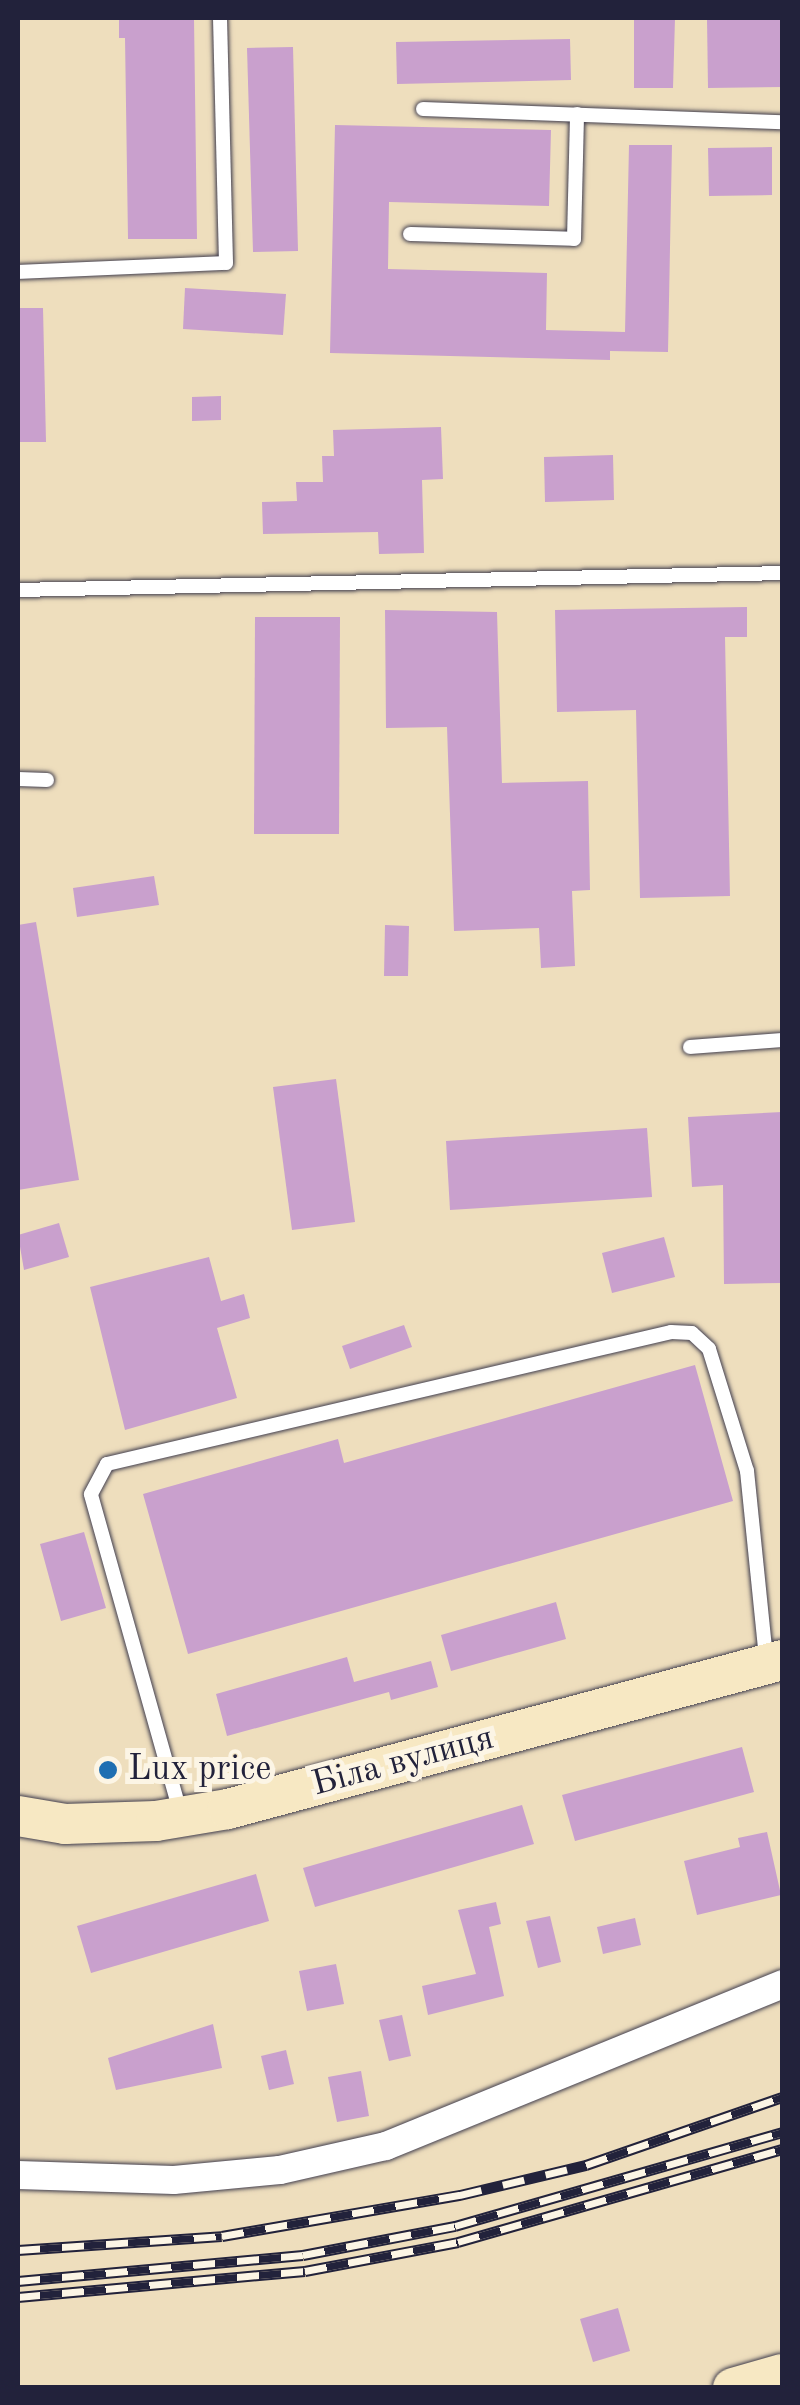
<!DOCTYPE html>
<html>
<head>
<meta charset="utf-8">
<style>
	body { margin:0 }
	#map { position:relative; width:800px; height:2405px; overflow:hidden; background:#eedebd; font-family:"Old Standard TT",serif }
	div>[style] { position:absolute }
	.building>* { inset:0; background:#c9a0cd }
	.roads { filter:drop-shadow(0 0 2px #413e4e) drop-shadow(0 0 2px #413e4e) }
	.lane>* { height:14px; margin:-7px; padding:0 7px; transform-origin:7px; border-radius:7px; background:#fff }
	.street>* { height:28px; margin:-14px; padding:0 14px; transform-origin:14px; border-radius:14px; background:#fff }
	.secondary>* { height:40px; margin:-20px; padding:0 20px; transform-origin:20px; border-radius:20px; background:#f7e8c3 }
	.rail>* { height:11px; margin-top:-5.5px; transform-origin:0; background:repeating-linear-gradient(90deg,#fcf5e5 0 22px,#22223b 0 44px); box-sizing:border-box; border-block:2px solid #22223b }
	.dots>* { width:28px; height:28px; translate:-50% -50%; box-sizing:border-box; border:5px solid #fcf5e5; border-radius:50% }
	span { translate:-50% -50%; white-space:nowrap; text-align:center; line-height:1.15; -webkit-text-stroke:10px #fcf5e5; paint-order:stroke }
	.street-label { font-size:35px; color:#22223b }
	.poi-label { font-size:35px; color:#22223b }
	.left { translate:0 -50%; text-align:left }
	.frame { position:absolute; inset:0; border:20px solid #22223b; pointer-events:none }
</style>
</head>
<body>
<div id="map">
	<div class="building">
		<i style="clip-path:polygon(119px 18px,194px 18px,197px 239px,128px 239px,125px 38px,119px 38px)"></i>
		<i style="clip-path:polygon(634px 18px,675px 18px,673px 88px,634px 88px)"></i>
		<i style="clip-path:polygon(707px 18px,782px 18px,782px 87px,708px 88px)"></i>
		<i style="clip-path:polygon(570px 39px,571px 80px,397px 84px,396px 42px)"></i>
		<i style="clip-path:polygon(293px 47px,298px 251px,253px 252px,247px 48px)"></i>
		<i style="clip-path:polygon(335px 125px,551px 130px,549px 206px,389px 202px,388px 269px,547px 273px,546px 330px,625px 332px,629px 145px,672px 145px,668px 352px,610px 351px,610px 360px,330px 353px)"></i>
		<i style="clip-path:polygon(772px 147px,772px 195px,709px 196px,708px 148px)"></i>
		<i style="clip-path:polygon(185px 288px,286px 294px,283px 335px,183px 329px)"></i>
		<i style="clip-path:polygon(18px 308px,43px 308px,46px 442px,18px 442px)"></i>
		<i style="clip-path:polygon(221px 396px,221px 420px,192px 421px,192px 397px)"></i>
		<i style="clip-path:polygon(441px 427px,443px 479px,422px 480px,424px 553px,379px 554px,378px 532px,263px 534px,262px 502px,297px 501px,296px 482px,323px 482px,322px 456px,334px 456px,333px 430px)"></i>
		<i style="clip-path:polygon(613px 455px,614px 500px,545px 502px,544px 457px)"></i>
		<i style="clip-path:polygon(747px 607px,747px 637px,725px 637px,730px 896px,640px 898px,636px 710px,557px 712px,555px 610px)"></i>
		<i style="clip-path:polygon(385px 610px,497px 612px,502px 783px,588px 781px,590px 890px,572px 891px,575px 966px,541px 968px,539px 928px,454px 931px,447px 727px,386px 728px)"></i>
		<i style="clip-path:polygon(255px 617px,340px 617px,339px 834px,254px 834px)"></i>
		<i style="clip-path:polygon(154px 876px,159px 905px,77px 917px,73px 888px)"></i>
		<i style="clip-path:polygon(36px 922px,79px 1180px,18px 1190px,18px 925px)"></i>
		<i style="clip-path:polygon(385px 925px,409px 926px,408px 976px,384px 976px)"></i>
		<i style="clip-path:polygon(336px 1079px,355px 1222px,292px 1230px,273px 1087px)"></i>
		<i style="clip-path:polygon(782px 1112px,782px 1283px,724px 1284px,723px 1185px,692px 1187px,688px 1117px)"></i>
		<i style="clip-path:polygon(647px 1128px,652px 1197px,450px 1210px,446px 1141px)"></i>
		<i style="clip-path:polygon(59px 1223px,69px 1257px,24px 1270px,18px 1235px)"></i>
		<i style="clip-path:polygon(664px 1237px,675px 1277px,612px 1293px,602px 1253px)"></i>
		<i style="clip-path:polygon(209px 1257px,221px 1301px,244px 1294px,250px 1318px,217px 1328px,237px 1398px,125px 1430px,90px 1287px)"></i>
		<i style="clip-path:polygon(404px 1325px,412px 1347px,350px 1369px,342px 1346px)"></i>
		<i style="clip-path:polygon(695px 1365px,733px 1501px,188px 1654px,143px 1494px,338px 1439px,344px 1463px)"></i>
		<i style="clip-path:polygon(84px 1532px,106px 1608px,61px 1621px,40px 1544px)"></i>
		<i style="clip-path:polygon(556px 1602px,566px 1639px,451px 1671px,441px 1635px)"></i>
		<i style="clip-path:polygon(347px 1657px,354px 1682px,431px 1661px,438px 1687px,391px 1700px,389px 1692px,227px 1736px,216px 1694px)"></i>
		<i style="clip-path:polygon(742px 1747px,754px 1792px,575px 1841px,562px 1795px)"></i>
		<i style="clip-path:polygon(522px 1805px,534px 1844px,315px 1907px,303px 1868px)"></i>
		<i style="clip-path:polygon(767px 1832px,781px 1895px,697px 1915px,684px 1861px,740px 1847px,738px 1838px)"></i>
		<i style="clip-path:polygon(256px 1874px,269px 1921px,91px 1973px,77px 1926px)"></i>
		<i style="clip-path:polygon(496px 1902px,501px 1924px,489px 1927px,504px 1996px,428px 2015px,422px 1986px,476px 1974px,458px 1910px)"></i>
		<i style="clip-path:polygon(550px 1916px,561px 1962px,538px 1968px,526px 1921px)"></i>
		<i style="clip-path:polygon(635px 1918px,641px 1945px,603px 1954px,597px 1927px)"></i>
		<i style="clip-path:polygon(336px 1964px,344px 2004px,307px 2011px,299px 1971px)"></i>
		<i style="clip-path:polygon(402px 2015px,411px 2056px,389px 2061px,379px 2020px)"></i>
		<i style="clip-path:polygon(213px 2024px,222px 2068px,116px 2090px,108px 2058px)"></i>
		<i style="clip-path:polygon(286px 2050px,294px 2084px,269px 2090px,261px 2056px)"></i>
		<i style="clip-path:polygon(361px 2071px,369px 2116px,337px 2122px,328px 2077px)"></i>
		<i style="clip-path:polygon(618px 2308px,630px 2351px,593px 2362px,580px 2319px)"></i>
	</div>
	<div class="roads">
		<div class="lane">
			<i style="left:423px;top:109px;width:359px;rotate:2.1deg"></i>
			<i style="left:410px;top:234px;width:164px;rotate:1.7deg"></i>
			<i style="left:574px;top:239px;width:125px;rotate:-88.6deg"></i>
			<i style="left:18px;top:272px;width:208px;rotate:-2.5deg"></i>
			<i style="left:226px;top:263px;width:245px;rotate:-91.4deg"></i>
			<i style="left:18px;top:590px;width:764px;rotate:-1.27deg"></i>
			<i style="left:18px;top:779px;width:29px;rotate:2deg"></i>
			<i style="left:690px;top:1047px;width:92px;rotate:-4.4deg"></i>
			<i style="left:181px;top:1815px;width:333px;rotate:-105.7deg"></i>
			<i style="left:91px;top:1494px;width:34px;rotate:-62deg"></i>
			<i style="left:107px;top:1464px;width:579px;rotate:-13.17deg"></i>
			<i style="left:671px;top:1332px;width:21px;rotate:3deg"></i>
			<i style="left:692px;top:1333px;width:23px;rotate:43deg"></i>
			<i style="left:709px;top:1349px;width:128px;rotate:72.7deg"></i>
			<i style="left:747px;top:1471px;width:188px;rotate:84.2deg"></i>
		</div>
		<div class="street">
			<i style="left:18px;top:2175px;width:156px;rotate:1.8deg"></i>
			<i style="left:174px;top:2180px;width:106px;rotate:-5.4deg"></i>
			<i style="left:280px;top:2170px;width:109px;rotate:-12.8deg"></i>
			<i style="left:386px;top:2146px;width:428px;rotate:-22.2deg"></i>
		</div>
		<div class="secondary">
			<i style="left:18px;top:1816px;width:48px;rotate:9.7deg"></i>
			<i style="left:65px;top:1824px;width:91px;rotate:-1.9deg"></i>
			<i style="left:156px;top:1821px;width:73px;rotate:-9.5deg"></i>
			<i style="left:228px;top:1809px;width:574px;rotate:-15.05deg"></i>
			<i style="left:733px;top:2388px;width:51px;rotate:-15.9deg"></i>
		</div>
	</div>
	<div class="rail">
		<i style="left:18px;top:2250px;width:204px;rotate:-3.9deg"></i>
		<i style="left:222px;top:2236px;width:242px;rotate:-9.8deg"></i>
		<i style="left:460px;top:2195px;width:130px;rotate:-13.4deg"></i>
		<i style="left:586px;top:2165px;width:207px;rotate:-19.1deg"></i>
		<i style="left:18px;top:2281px;width:286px;rotate:-5.2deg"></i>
		<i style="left:303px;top:2255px;width:155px;rotate:-10.8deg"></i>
		<i style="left:455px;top:2226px;width:340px;rotate:-16deg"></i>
		<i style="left:18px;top:2297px;width:288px;rotate:-5.2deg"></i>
		<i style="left:305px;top:2271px;width:156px;rotate:-10.7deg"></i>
		<i style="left:458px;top:2242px;width:337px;rotate:-16deg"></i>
	</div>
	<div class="dots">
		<i style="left:108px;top:1770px;background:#1f6fb2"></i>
	</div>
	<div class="street-label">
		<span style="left:403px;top:1762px;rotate:-15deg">Біла вулиця</span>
	</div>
	<div class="poi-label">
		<span class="left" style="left:128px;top:1770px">Lux price</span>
	</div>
	<div class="frame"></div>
</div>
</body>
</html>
